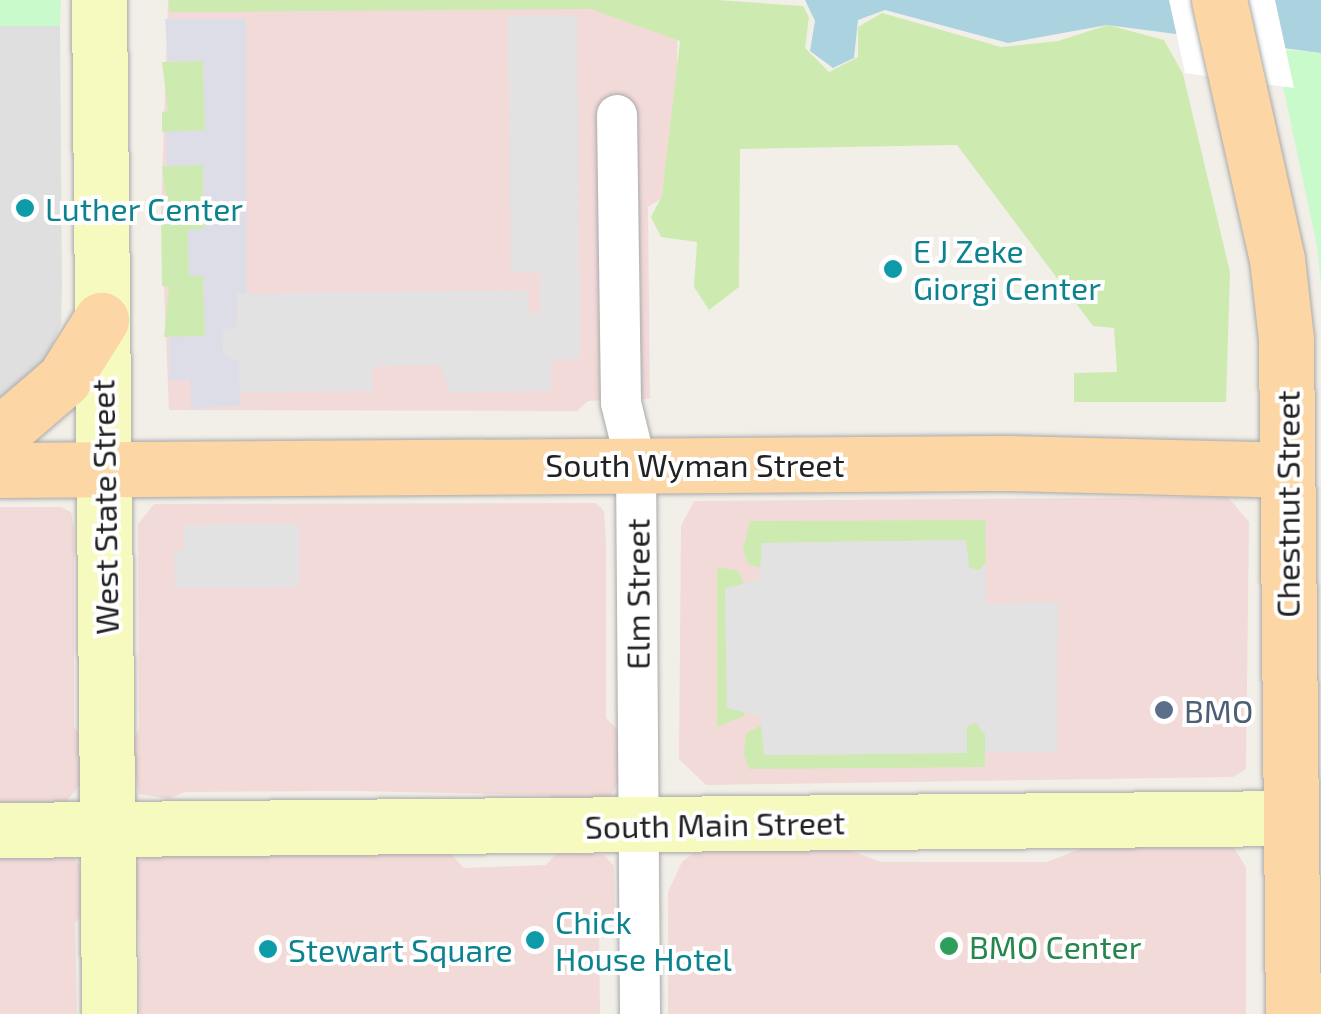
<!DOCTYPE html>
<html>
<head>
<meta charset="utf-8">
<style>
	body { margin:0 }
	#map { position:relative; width:1321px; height:1014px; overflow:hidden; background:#f2efe9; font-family:"Exo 2",sans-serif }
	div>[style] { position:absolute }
	.residential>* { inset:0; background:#e0dfdf }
	.commercial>* { inset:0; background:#f2dad9 }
	.grass>* { inset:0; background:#cdebb0 }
	.park>* { inset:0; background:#c8facc }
	.parking>* { inset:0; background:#e2e2e2 }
	.plaza>* { inset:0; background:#dddde8 }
	.water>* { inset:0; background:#aad3df }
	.pier>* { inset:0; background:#fff }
	.roads { filter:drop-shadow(0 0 2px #a9a9a9) drop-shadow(0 0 2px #a9a9a9) }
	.street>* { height:40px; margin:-20px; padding:0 20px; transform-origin:20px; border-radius:20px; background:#fff }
	.secondary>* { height:55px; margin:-27.5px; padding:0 27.5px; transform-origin:27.5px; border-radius:27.5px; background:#f7fabf }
	.primary>* { height:55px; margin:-27.5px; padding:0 27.5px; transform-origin:27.5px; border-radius:27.5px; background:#fcd6a4 }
	.dots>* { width:28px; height:28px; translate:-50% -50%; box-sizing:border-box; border:5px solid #fff; border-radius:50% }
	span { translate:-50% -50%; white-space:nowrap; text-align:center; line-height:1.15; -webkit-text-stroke:8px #fff; paint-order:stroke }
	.culture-label { font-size:32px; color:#0d838f }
	.left { translate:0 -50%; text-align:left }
	.street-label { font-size:32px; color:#222 }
	.service-label { font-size:32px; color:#4e5e75 }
	.leisure-label { font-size:32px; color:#27864d }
</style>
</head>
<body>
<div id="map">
	<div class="residential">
		<i style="clip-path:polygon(0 26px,60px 26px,62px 287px,61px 324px,49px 352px,30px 388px,0 410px)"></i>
	</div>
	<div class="commercial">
		<i style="clip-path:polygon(168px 0,677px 0,678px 188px,648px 207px,650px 399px,588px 401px,577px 411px,169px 410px,161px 214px)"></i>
		<i style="clip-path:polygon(1228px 497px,1249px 522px,1246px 769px,1233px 777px,706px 785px,679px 759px,681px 526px,694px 501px)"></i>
		<i style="clip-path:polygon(596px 503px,604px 511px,606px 542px,606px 718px,620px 732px,618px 783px,608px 801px,560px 806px,549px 795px,353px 791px,185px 792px,169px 799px,139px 794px,131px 741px,139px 730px,138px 524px,154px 504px)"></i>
		<i style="clip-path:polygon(0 507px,61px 507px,71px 512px,74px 529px,74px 727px,83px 739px,80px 785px,63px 805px,0 807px)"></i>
		<i style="clip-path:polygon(1217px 844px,1234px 848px,1246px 867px,1246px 1014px,668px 1014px,668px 892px,682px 862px,696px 851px,843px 848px,881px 862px,1047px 862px,1082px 848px)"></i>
		<i style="clip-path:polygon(0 849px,72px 856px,79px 864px,86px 911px,75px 923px,77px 1014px,0 1014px)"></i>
		<i style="clip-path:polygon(152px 851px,450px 853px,464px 868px,546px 865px,558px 852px,604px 855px,614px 866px,615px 915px,599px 924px,600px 1014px,140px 1014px,139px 922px,129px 909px,133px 866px)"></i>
	</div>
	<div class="grass">
		<i style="clip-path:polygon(169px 0,717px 0,803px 6px,809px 17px,805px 48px,829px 72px,858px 57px,858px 27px,882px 13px,1001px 47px,1058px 41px,1108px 25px,1164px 40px,1183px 74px,1230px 272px,1226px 402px,1074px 402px,1074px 373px,1117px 372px,1114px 328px,1093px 326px,957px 145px,740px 149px,739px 287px,709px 310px,694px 287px,697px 242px,661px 237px,651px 217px,662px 196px,680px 41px,591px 9px,169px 12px)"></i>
		<i style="clip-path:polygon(203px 61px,205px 131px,162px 132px,162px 112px,168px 111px,162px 62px)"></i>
		<i style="clip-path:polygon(203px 165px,204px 230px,188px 231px,189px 275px,203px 275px,205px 336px,164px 337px,169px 287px,162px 286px,161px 214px,168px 213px,162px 166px)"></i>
		<i style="clip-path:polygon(985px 520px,986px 562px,980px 570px,969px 568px,966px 540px,762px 543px,763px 569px,748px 564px,743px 550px,750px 521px)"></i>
		<i style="clip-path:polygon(717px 567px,738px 571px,746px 588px,725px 588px,727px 707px,745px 709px,744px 716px,717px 727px)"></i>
		<i style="clip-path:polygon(977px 722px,985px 734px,985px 767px,749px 769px,744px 754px,746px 734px,763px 724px,765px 755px,967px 753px,967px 727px)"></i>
	</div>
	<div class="park">
		<i style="clip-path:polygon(0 0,61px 0,60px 26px,0 26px)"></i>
		<i style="clip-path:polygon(1275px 49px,1321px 53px,1321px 286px,1317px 246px)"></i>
	</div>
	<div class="parking">
		<i style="clip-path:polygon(508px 16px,577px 16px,580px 358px,551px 362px,551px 391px,449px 392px,441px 365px,379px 366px,372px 371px,373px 391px,239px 392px,239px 361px,223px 355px,222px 329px,238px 323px,237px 294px,527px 290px,528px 312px,540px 314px,541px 273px,511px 272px)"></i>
		<i style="clip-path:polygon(299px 524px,299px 587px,175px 588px,174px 551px,184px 549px,184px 525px)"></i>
		<i style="clip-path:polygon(966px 540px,969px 568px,980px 570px,986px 562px,986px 604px,1058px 602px,1057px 752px,985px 752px,985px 734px,974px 721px,967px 727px,967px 753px,764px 755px,760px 716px,727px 708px,725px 588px,759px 580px,762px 543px)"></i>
	</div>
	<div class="plaza">
		<i style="clip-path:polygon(165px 19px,246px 19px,247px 293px,237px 294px,236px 327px,222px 330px,223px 355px,239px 361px,240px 405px,191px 409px,190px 380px,169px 380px,169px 337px,205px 336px,203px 276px,189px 276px,188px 230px,204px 229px,203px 165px,167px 166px,166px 132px,205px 130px,203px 61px,168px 61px)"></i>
	</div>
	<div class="water">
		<i style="clip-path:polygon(805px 0,1321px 0,1321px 53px,1107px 25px,1008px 43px,885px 10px,858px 20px,854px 58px,833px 68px,810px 51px,815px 21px)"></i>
	</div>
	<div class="pier">
		<i style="clip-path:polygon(1169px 0,1275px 0,1294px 88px,1185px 73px)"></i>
	</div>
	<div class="roads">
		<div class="street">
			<i style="left:617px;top:115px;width:288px;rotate:89.2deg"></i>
			<i style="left:621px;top:403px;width:63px;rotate:76.2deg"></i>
			<i style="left:636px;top:464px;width:550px;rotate:89.58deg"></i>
		</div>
		<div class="secondary">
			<i style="left:99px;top:0;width:1014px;rotate:89.43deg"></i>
			<i style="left:0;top:830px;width:1291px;rotate:-0.53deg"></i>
		</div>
		<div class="primary">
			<i style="left:1219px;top:0;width:265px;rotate:77.4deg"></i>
			<i style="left:1277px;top:259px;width:81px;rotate:83.6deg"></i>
			<i style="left:1286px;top:339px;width:675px;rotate:89.41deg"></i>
			<i style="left:0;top:434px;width:84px;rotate:-40.7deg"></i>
			<i style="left:64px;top:379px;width:70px;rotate:-57.9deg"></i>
			<i style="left:0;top:470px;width:1008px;rotate:-0.4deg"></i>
			<i style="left:1008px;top:463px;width:278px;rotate:1.4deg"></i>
		</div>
	</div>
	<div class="dots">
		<i style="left:25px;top:208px;background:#0f9aa8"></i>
		<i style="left:893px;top:269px;background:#0f9aa8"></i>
		<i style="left:1164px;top:710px;background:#5c6f8a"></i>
		<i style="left:535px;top:940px;background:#0f9aa8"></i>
		<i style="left:949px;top:946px;background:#2e9e5b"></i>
		<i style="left:268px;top:949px;background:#0f9aa8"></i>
	</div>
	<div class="culture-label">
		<span class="left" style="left:45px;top:208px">Luther Center</span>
		<span class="left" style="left:913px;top:269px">E J Zeke<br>Giorgi Center</span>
		<span class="left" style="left:555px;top:940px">Chick<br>House Hotel</span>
		<span class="left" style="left:288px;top:949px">Stewart Square</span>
	</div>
	<div class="street-label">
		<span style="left:695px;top:464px">South Wyman Street</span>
		<span style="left:1287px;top:504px;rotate:-90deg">Chestnut Street</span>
		<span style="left:104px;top:507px;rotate:-91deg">West State Street</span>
		<span style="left:637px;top:594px;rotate:-90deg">Elm Street</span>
		<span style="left:715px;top:824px;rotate:-1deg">South Main Street</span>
	</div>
	<div class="service-label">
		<span class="left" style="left:1184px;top:710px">BMO</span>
	</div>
	<div class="leisure-label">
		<span class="left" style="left:969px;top:946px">BMO Center</span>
	</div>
</div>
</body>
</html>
